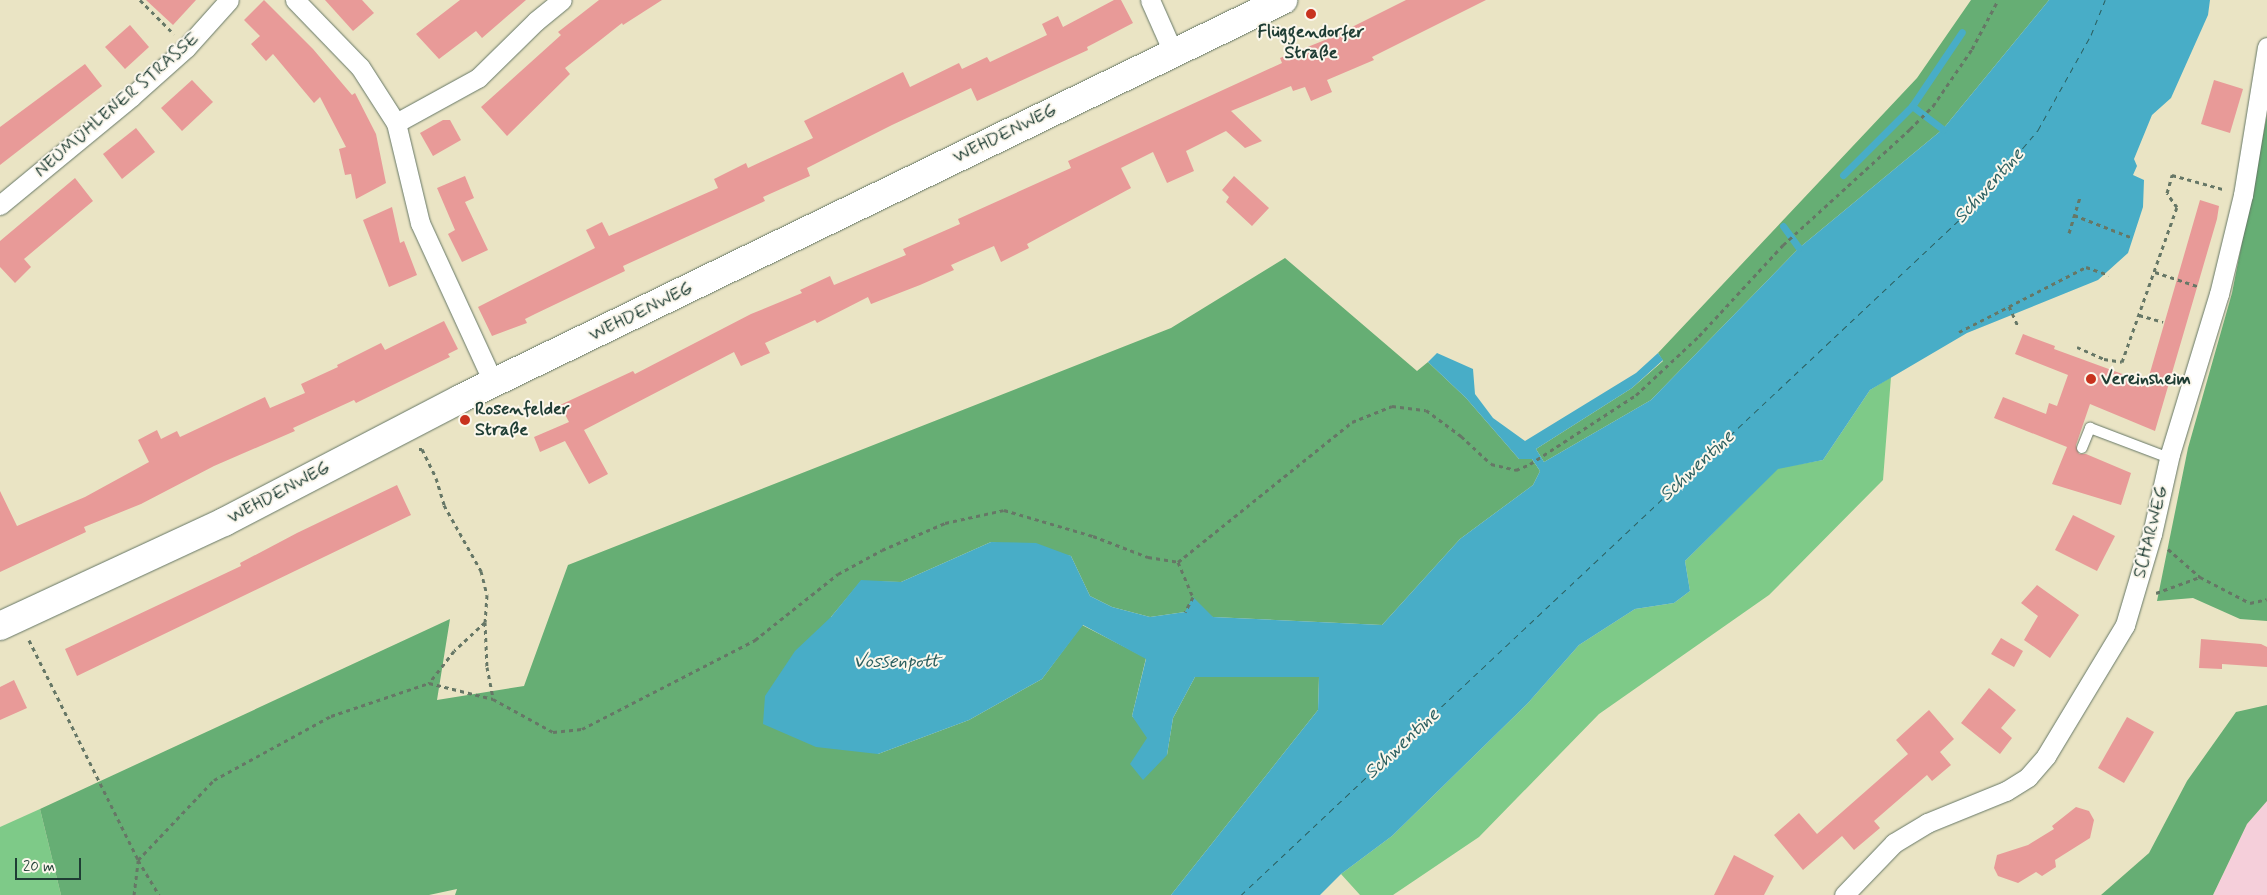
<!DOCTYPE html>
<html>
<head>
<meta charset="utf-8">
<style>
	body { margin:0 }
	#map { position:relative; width:2267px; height:895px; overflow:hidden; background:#eae4c4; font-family:Mynerve,sans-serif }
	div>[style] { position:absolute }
	.built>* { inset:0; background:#f5cfda }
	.green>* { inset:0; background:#7eca88 }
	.forest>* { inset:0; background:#66ae74 }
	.water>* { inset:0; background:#48adc7 }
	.stream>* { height:7px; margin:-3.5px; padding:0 3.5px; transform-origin:3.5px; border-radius:3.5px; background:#48adc7 }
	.ferry>* { height:1px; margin-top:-0.5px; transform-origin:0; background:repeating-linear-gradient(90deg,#2b5f60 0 6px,transparent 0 11px) }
	.building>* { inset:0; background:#e89a98 }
	.path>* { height:3px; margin-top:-1.5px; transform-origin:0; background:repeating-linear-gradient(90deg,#676 0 4px,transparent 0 8px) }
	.roads { filter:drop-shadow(0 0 1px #676) drop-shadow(0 0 1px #676) }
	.service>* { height:10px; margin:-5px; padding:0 5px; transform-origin:5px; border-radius:5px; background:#fff }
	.minor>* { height:19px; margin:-9.5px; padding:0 9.5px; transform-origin:9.5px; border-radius:9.5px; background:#fff }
	.secondary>* { height:28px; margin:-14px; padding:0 14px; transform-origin:14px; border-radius:14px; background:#fff }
	.dots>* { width:14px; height:14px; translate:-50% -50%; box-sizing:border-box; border:2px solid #fbf7ec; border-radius:50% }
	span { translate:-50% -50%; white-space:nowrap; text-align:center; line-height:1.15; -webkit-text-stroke:4px #fbf7ec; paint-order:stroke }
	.poi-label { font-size:18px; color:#1f3d34; font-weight:700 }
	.left { translate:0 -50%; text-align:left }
	.street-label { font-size:18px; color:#1f3d34 }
	.water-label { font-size:19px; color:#2b5f60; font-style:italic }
	.scale { position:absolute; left:15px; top:858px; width:66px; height:22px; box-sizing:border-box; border:2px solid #1f3d34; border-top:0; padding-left:6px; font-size:15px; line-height:18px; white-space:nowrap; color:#1f3d34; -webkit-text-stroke:4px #fbf7ec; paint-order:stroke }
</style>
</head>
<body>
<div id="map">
	<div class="built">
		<i style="clip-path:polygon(2267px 801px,2267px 895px,2213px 895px,2247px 824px)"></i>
	</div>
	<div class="green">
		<i style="clip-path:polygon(1891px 377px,1883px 480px,1769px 595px,1599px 714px,1479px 837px,1393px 895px,1360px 895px,1341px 874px,1392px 836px,1528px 703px,1579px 645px,1635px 609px,1674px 603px,1690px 591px,1685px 561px,1778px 468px,1823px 460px,1870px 390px)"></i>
		<i style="clip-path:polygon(40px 809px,61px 895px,0 895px,0 827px)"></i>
	</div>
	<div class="forest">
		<i style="clip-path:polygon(1971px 0,2049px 0,1943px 129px,1799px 248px,1651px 400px,1544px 462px,1536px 449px,1632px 388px,1663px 361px,1658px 353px,1917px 78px)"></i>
		<i style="clip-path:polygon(2267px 115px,2267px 621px,2240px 619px,2193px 598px,2157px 601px,2188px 448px,2232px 293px)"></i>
		<i style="clip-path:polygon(1285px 258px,1417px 371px,1428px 362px,1466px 398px,1519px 459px,1532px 459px,1540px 471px,1533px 485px,1460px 539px,1382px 625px,1213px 617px,1185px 612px,1150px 617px,1112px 607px,1090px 596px,1071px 556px,991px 542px,901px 582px,861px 581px,831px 617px,878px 754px,969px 720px,1042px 679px,1082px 625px,1146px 658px,1132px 716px,1167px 755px,1173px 718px,1195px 677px,1319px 677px,1318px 710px,1171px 895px,455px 895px,457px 889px,429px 895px,61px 895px,40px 809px,450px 619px,437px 700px,524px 686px,568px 565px,1171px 328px)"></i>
		<i style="clip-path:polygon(2267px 705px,2267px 801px,2247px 824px,2213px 895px,2101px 895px,2149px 853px,2187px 781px,2236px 712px)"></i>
	</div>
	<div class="water">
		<i style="clip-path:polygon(2049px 0,2210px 0,2208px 15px,2171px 98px,2152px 115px,2134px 159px,2137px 166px,2133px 175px,2144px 180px,2143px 207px,2128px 253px,2098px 280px,1967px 333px,1870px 390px,1823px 460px,1778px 469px,1685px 561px,1690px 591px,1674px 603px,1635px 609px,1579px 645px,1528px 703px,1392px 836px,1341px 874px,1320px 895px,1171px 895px,1318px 710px,1319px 677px,1195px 677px,1173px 718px,1167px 755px,1143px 780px,1130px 764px,1147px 738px,1132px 716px,1146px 659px,1083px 625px,1042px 679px,969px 720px,878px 754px,816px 747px,763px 724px,765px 696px,795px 651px,831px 617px,861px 580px,901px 582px,991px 542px,1036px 543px,1071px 556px,1090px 596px,1112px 607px,1150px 617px,1185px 612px,1193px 597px,1213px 617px,1382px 625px,1460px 539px,1533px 485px,1540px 471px,1532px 459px,1519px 459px,1466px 398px,1428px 362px,1437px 353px,1473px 369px,1475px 394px,1493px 418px,1525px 441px,1636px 373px,1658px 353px,1663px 360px,1632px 388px,1536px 449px,1544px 462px,1651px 400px,1799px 248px,1943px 129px)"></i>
	</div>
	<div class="stream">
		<i style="left:1912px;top:106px;width:39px;rotate:37deg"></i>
		<i style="left:1843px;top:175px;width:98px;rotate:-45deg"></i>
		<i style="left:1912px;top:106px;width:89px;rotate:-56deg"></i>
		<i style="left:1783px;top:226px;width:27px;rotate:54deg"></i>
	</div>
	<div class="ferry">
		<i style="left:1241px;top:895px;width:1005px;rotate:-43.23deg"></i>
		<i style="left:1973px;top:207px;width:101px;rotate:-49.8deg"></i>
		<i style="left:2038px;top:130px;width:109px;rotate:-60.8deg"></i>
		<i style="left:2091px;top:35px;width:38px;rotate:-68deg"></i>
	</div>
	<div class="building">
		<i style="clip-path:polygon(146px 0,196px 0,173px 25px)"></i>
		<i style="clip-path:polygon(264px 0,313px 49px,352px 95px,355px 93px,376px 134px,386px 183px,356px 199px,351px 174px,345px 175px,339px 149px,346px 147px,320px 97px,314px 103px,273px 54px,266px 61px,251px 44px,260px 36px,244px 20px)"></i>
		<i style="clip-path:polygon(325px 0,362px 0,374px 13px,353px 31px)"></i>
		<i style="clip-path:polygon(460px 0,526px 0,482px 38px,476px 31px,439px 59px,416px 34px)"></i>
		<i style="clip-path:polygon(599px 0,662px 0,623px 25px,622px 23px,565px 68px,570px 74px,507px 136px,481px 107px,561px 35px,558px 32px)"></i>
		<i style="clip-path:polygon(1114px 0,1121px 0,1133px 23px,1087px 47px,1088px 50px,977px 101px,971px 88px,892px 125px,807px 168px,810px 176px,763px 197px,765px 201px,623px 266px,625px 271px,535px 314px,525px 319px,527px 323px,492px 336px,478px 307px,595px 248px,586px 230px,602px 222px,609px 236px,718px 188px,714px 179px,746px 163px,748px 168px,813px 138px,804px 121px,903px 72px,910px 87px,959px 63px,962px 69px,987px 57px,990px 62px,1047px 35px,1042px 24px,1058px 16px,1063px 27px)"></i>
		<i style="clip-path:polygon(1406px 0,1486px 0,1372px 57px,1374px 60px,1327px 80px,1332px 92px,1311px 101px,1305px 87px,1293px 91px,1291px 86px,1231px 111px,1262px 141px,1245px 148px,1226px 131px,1186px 151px,1194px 171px,1167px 183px,1153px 152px,1121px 168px,1131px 188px,1027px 244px,1029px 248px,1001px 262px,994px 246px,951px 265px,954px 270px,920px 285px,871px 304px,868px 297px,817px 323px,815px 320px,765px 343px,770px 353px,741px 366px,734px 352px,584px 430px,608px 474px,589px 484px,565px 441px,540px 452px,534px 437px,569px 422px,560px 405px,633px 371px,635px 374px,751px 314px,802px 293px,800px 290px,830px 276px,834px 285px,906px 255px,903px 249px,960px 224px,958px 219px,1071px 168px,1068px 161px,1282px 63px,1280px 58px,1330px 38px)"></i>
		<i style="clip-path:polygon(130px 25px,149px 47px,125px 69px,105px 47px)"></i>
		<i style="clip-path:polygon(85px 64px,102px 86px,0 165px,0 127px)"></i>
		<i style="clip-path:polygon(192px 80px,213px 102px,182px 131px,161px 108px)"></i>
		<i style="clip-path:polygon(2214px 80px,2243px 89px,2230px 133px,2201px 124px)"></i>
		<i style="clip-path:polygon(443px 120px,450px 120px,461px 140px,433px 156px,420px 133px)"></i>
		<i style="clip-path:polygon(136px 128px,155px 152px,122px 179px,103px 154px)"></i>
		<i style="clip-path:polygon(465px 176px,474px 198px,465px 202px,488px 250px,462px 262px,448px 234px,455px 230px,437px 188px)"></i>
		<i style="clip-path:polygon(1234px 176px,1269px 208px,1252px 226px,1226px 202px,1229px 197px,1222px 190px)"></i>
		<i style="clip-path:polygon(75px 178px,93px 201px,24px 259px,31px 267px,15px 283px,0 267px,0 241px)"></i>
		<i style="clip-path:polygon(2200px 200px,2219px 206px,2217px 219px,2155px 431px,2090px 404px,2076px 445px,2079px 454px,2086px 454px,2131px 473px,2121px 505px,2052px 484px,2067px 447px,1994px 418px,2003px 397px,2046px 414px,2049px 403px,2057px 406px,2068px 375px,2015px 354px,2023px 334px,2055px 346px,2054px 349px,2147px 383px)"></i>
		<i style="clip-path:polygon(392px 207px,400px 243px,404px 241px,417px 275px,389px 287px,363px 220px)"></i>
		<i style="clip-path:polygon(444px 321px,458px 349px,448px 354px,450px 357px,356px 403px,354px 400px,293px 428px,295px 431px,214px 466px,141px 504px,84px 527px,86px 532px,0 572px,0 491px,17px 526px,85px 497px,149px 462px,138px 440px,157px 430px,161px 439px,177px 431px,180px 437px,265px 397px,270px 408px,305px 393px,301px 384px,338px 367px,337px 365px,381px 343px,385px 350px)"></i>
		<i style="clip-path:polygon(397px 485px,411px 515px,77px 676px,65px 649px,241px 566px,240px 563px,297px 533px)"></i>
		<i style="clip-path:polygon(2073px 515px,2115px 536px,2097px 571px,2055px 550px)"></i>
		<i style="clip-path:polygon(2037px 585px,2079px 615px,2050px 658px,2024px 640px,2038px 616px,2021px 603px)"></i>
		<i style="clip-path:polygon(2001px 638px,2023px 651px,2014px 667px,1991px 654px)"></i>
		<i style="clip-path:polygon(2201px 639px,2261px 644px,2267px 647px,2267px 667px,2222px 664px,2222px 669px,2199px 668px)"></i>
		<i style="clip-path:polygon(14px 680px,27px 708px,0 720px,0 687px)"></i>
		<i style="clip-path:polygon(1989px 688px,2016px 710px,2001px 728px,2012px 738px,2000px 754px,1961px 723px)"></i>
		<i style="clip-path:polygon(1929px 710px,1954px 739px,1940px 752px,1951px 765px,1932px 781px,1927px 775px,1874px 821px,1880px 828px,1854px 850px,1842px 836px,1803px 870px,1774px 835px,1799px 813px,1817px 834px,1908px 754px,1896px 740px)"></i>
		<i style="clip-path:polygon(2127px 717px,2154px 732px,2124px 783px,2098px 768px)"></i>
		<i style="clip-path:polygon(2076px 807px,2089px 811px,2094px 820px,2090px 838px,2055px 860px,2056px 867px,2042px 876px,2036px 872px,2018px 883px,1998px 876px,1994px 868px,1997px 855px,2028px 845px,2054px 829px,2052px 826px)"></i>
		<i style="clip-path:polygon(1734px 855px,1774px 876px,1764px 895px,1714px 895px)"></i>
	</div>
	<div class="path">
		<i style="left:140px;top:0;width:48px;rotate:45deg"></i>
		<i style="left:2074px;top:215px;width:63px;rotate:21.3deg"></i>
		<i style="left:2069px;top:233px;width:39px;rotate:-73deg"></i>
		<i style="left:2155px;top:272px;width:47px;rotate:18.4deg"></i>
		<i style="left:2009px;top:306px;width:22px;rotate:66deg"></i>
		<i style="left:2139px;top:315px;width:25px;rotate:16deg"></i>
		<i style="left:1959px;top:332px;width:143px;rotate:-27.1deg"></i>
		<i style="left:2086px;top:267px;width:24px;rotate:19deg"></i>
		<i style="left:2077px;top:347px;width:30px;rotate:24deg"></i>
		<i style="left:2104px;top:359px;width:18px;rotate:9deg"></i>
		<i style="left:2122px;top:362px;width:164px;rotate:-70.5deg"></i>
		<i style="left:2177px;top:207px;width:17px;rotate:-126deg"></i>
		<i style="left:2167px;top:193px;width:19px;rotate:-74deg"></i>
		<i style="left:2172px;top:175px;width:53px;rotate:15.4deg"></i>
		<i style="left:419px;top:449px;width:3px"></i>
		<i style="left:422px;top:449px;width:32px;rotate:64deg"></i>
		<i style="left:436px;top:478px;width:28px;rotate:73deg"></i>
		<i style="left:444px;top:505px;width:76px;rotate:60.7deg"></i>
		<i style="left:481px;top:571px;width:25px;rotate:76deg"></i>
		<i style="left:487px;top:595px;width:27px;rotate:94deg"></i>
		<i style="left:485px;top:622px;width:42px;rotate:136.9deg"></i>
		<i style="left:454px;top:651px;width:41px;rotate:128deg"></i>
		<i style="left:2168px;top:549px;width:43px;rotate:41.2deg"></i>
		<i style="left:2200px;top:577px;width:56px;rotate:27.5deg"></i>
		<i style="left:2250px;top:603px;width:17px;rotate:-13deg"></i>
		<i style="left:1178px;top:562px;width:38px;rotate:67deg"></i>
		<i style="left:1193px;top:597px;width:17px;rotate:118deg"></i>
		<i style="left:2156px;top:593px;width:47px;rotate:-20deg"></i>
		<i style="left:485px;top:622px;width:45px;rotate:87.5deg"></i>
		<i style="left:487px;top:667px;width:33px;rotate:79deg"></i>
		<i style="left:29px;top:640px;width:246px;rotate:63.6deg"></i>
		<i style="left:138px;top:860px;width:41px;rotate:59deg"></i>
		<i style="left:134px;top:895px;width:35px;rotate:-83deg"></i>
		<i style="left:138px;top:860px;width:110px;rotate:-46.5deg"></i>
		<i style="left:214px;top:780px;width:133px;rotate:-28.7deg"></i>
		<i style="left:331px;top:716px;width:103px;rotate:-18.6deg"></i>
		<i style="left:429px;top:683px;width:66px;rotate:14deg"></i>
		<i style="left:493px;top:699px;width:68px;rotate:28.8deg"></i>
		<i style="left:553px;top:732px;width:29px;rotate:-6deg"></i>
		<i style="left:582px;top:729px;width:195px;rotate:-27.2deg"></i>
		<i style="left:755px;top:640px;width:106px;rotate:-38.5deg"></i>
		<i style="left:838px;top:574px;width:50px;rotate:-28.6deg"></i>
		<i style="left:882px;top:550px;width:69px;rotate:-23.2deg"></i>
		<i style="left:945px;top:523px;width:60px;rotate:-12.4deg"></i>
		<i style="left:1004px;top:510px;width:93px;rotate:16.3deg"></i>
		<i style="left:1093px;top:536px;width:59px;rotate:20.9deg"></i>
		<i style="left:1148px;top:557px;width:30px;rotate:9deg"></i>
		<i style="left:1178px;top:562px;width:223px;rotate:-38.8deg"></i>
		<i style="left:1352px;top:422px;width:43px;rotate:-21.8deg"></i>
		<i style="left:1392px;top:406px;width:34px;rotate:7deg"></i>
		<i style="left:1426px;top:410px;width:44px;rotate:36.6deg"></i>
		<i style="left:1461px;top:436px;width:41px;rotate:43deg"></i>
		<i style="left:1491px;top:464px;width:26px;rotate:13deg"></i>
		<i style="left:1516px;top:470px;width:15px;rotate:-23deg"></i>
		<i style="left:1530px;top:464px;width:126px;rotate:-33.1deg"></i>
		<i style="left:1636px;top:395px;width:86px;rotate:-43.1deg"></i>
		<i style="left:1699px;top:336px;width:124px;rotate:-47.3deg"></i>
		<i style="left:1783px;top:245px;width:172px;rotate:-42.4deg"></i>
		<i style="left:1910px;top:129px;width:33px;rotate:-45deg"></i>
		<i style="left:1933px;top:106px;width:69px;rotate:-55.6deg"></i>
		<i style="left:1972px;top:49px;width:55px;rotate:-62deg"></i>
	</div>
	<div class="roads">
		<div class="service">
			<i style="left:2082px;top:448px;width:22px;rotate:-68deg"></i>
			<i style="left:2090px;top:428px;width:85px;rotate:20.8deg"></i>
		</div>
		<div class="minor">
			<i style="left:295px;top:0;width:93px;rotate:45.9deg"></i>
			<i style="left:360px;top:67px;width:67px;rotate:57.3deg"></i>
			<i style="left:396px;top:123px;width:103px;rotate:76.5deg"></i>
			<i style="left:420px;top:223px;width:177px;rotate:65.3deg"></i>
			<i style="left:1150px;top:0;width:57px;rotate:66.1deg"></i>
			<i style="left:396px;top:123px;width:94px;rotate:-28.8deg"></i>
			<i style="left:478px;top:78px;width:81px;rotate:-44.5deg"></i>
			<i style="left:536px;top:21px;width:33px;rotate:-39deg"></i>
			<i style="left:0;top:205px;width:170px;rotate:-39.5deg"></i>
			<i style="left:131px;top:97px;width:74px;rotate:-41.7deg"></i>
			<i style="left:186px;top:48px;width:64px;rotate:-48.1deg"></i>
			<i style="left:1844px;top:895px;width:72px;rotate:-46.1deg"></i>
			<i style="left:1894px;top:843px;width:39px;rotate:-31deg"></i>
			<i style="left:1927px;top:823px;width:85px;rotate:-22.1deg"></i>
			<i style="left:2006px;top:791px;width:26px;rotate:-32deg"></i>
			<i style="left:2028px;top:777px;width:28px;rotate:-49deg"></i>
			<i style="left:2046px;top:756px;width:153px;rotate:-58.9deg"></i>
			<i style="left:2125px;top:625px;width:95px;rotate:-73.5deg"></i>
			<i style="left:2152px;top:534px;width:82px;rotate:-77.3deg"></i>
			<i style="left:2170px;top:454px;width:167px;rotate:-73deg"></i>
			<i style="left:2219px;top:294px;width:102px;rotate:-76.4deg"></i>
			<i style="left:2243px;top:195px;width:150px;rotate:-80.8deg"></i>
		</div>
		<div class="secondary">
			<i style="left:0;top:626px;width:247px;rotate:-24.9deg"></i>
			<i style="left:224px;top:522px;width:266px;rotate:-27.5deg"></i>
			<i style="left:460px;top:399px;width:915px;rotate:-25.86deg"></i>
		</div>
	</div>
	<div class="dots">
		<i style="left:1311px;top:14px;background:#c8321e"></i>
		<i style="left:2091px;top:379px;background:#c8321e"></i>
		<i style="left:465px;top:420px;background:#c8321e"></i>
	</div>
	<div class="poi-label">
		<span style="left:1311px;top:43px">Flüggendorfer<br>Straße</span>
		<span class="left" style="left:2101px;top:379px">Vereinsheim</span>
		<span class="left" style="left:475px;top:420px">Rosenfelder<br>Straße</span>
	</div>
	<div class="street-label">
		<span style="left:117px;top:105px;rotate:-41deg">NEUMÜHLENER STRASSE</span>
		<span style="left:1005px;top:134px;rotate:-26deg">WEHDENWEG</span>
		<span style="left:641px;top:312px;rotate:-26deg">WEHDENWEG</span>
		<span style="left:279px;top:493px;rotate:-28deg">WEHDENWEG</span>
		<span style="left:2151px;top:532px;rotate:-76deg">SCHARWEG</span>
	</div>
	<div class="water-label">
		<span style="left:1989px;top:186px;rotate:-48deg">Schwentine</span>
		<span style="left:1697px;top:466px;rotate:-43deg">Schwentine</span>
		<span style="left:897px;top:662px">Vossenpott</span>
		<span style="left:1402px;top:744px;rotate:-43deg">Schwentine</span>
	</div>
	<div class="scale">20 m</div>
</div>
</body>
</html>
